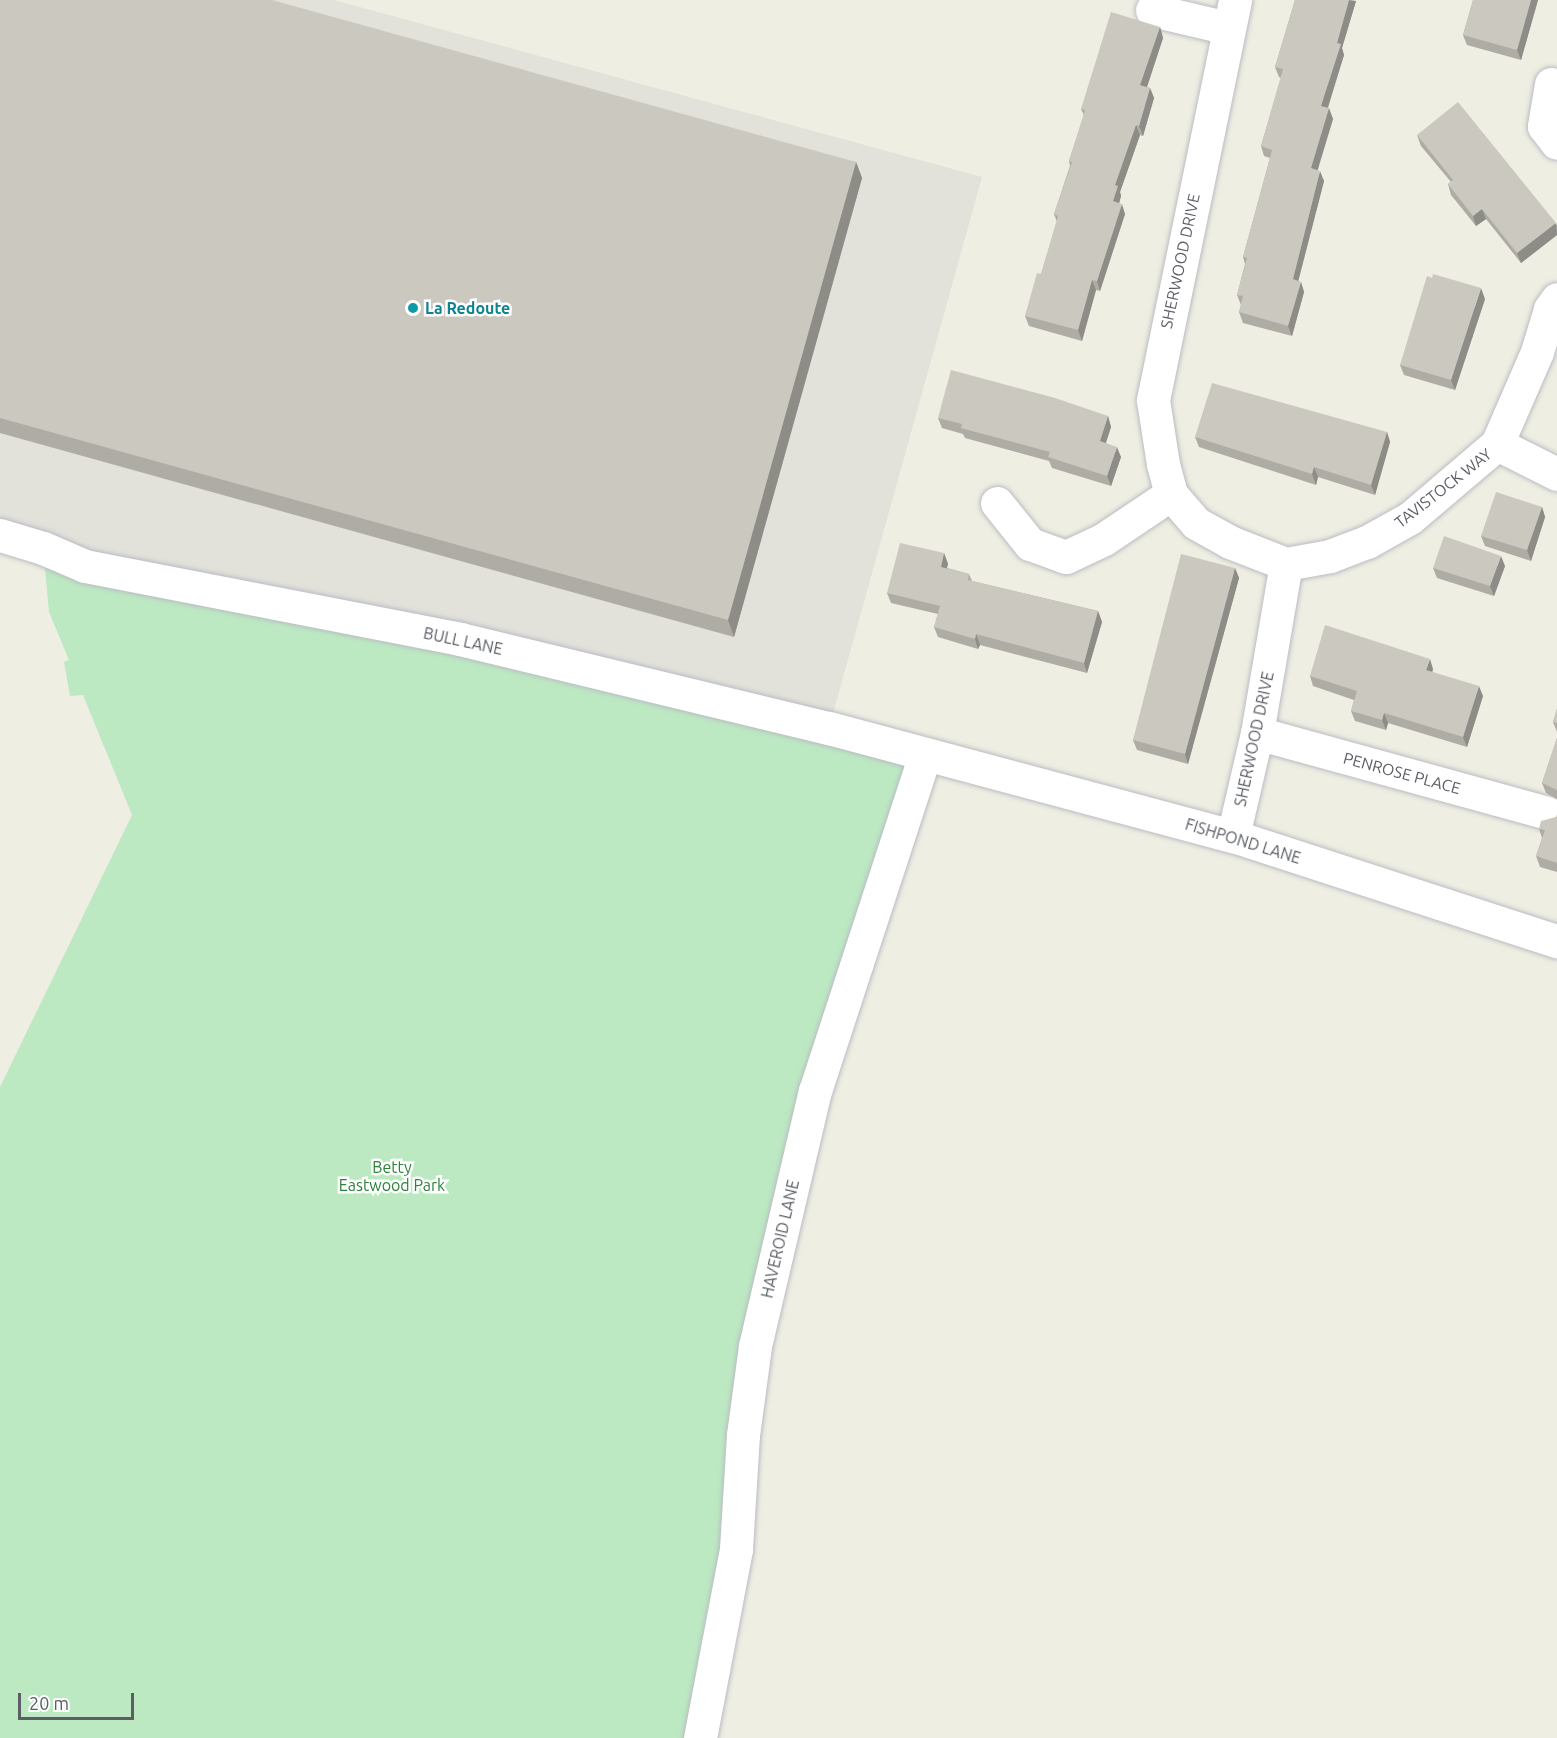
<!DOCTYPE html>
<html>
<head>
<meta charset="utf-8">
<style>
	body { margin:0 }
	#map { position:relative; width:1557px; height:1738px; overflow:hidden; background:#efeee2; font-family:Ubuntu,sans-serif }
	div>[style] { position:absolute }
	.industrial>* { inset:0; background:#e2e1da }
	.green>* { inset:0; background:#bce9c2 }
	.roads { filter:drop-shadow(0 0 2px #babcc3) drop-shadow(0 0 2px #babcc3) }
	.street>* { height:33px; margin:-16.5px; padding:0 16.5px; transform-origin:16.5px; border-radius:16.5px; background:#fff }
	.secondary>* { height:33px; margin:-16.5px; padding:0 16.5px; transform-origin:16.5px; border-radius:16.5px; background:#fff }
	.wall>* { inset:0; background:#aeaca4 }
	.shaded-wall>* { inset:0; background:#8d8c86 }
	.building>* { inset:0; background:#cac8bf }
	.dots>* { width:16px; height:16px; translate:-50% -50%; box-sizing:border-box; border:3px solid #fff; border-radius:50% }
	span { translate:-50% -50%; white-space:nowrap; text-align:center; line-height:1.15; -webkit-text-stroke:5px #fff; paint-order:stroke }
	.street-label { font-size:16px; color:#5b5e65 }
	.culture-label { font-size:16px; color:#0d838f; font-weight:700 }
	.left { translate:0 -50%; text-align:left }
	.park-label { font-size:16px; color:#2c833a }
	.scale { position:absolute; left:18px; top:1693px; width:116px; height:27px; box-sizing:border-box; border:3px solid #5b5e65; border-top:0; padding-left:8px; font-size:18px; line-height:21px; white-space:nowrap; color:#5b5e65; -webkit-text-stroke:4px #fff; paint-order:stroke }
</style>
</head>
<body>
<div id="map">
	<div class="industrial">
		<i style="clip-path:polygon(0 0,334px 0,982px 177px,829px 728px,0 535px)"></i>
	</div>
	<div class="green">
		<i style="clip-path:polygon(43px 548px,925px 755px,815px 1091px,700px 1738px,0 1738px,0 1087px,132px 815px,83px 695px,70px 696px,64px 662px,69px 660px,49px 612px)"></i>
	</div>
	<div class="roads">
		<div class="street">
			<i style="left:1152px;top:10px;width:78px;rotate:13.3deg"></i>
			<i style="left:1551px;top:84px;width:43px;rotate:99.5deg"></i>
			<i style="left:1544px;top:126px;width:21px;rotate:53deg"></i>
			<i style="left:1497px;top:444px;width:67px;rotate:26.6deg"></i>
			<i style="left:997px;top:503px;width:53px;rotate:51.2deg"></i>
			<i style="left:1030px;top:544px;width:38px;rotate:20deg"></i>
			<i style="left:1066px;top:557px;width:42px;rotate:-25.3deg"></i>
			<i style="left:1104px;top:539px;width:81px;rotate:-33.9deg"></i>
			<i style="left:1286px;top:564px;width:45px;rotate:-10.3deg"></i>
			<i style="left:1330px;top:556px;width:40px;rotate:-21deg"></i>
			<i style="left:1367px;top:542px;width:49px;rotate:-29.2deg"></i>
			<i style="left:1410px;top:518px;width:114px;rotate:-40.4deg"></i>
			<i style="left:1497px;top:444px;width:100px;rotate:-66.5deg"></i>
			<i style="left:1537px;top:352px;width:45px;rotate:-73.2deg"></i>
			<i style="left:1550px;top:309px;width:12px;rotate:-55deg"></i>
			<i style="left:1257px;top:733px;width:301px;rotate:15.4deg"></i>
			<i style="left:1233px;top:836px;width:106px;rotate:-76.9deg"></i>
			<i style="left:1257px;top:733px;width:171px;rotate:-80.3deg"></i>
			<i style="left:1286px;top:564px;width:60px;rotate:-158.6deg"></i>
			<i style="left:1230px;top:542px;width:39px;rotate:-151deg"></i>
			<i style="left:1196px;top:523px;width:38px;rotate:-131deg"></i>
			<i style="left:1171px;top:494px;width:31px;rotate:-105deg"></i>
			<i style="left:1163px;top:464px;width:65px;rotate:-98.9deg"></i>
			<i style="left:1153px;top:400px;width:408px;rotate:-78.4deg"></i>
		</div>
		<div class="secondary">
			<i style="left:0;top:535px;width:45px;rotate:16.8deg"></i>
			<i style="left:43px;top:548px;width:46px;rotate:23.2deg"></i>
			<i style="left:85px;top:566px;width:382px;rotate:11deg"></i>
			<i style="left:460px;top:639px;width:380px;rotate:13.6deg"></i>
			<i style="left:829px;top:728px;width:418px;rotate:15deg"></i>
			<i style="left:1233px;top:836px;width:341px;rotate:18deg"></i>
			<i style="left:700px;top:1738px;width:192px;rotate:-79.2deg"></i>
			<i style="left:736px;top:1549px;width:114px;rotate:-86.5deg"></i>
			<i style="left:743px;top:1435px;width:90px;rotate:-82.3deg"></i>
			<i style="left:755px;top:1346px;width:262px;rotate:-76.8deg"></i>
			<i style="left:815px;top:1091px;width:354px;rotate:-71.9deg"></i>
		</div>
	</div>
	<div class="wall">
		<i style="clip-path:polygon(0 0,856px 162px,862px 178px,734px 637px,0 433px)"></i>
		<i style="clip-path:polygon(1295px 0,1356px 1px,1342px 48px,1344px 55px,1328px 108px,1333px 119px,1317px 170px,1324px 181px,1298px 281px,1301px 282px,1304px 292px,1292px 336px,1243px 323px,1239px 312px,1241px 305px,1237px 295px,1245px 264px,1243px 257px,1270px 158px,1264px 156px,1261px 146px,1281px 78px,1279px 77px,1275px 67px)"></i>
		<i style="clip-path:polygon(1473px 0,1538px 0,1521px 60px,1467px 45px,1463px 35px)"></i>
		<i style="clip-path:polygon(1160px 27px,1163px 38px,1147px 87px,1150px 88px,1154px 98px,1143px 136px,1140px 135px,1120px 192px,1121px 196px,1119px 203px,1125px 214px,1100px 291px,1096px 290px,1082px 341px,1029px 326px,1025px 316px,1041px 274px,1057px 222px,1054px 214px,1070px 166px,1069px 161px,1084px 115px,1081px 109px)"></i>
		<i style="clip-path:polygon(1417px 135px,1557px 225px,1557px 235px,1521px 263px,1486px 219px,1476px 226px,1451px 195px,1448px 184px,1451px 182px,1421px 146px)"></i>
		<i style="clip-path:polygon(1485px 299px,1455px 390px,1404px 375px,1400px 365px)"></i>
		<i style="clip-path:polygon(1108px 416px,1111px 427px,1106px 443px,1121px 457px,1111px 486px,1052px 468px,1049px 461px,965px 438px,963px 434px,942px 428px,938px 418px)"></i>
		<i style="clip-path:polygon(1387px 432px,1390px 442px,1375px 495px,1318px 477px,1316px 485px,1199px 447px,1195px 437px)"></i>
		<i style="clip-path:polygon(1542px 507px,1545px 517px,1531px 561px,1485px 546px,1481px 536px)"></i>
		<i style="clip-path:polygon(944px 553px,948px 564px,947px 568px,969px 574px,972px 581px,1098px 611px,1102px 622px,1087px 673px,980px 645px,978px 649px,938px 637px,934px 627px,938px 614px,891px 603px,887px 593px)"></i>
		<i style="clip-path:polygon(1505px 566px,1494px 596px,1437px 578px,1433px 568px)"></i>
		<i style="clip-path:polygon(1235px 568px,1239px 578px,1188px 764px,1137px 750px,1133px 740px)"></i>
		<i style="clip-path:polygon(1433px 669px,1432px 672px,1483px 696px,1467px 747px,1388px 723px,1386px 730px,1355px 721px,1351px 711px,1354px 700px,1313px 686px,1310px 676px)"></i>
		<i style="clip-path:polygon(1557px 709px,1557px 732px,1553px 722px)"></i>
		<i style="clip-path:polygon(1557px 738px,1557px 799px,1546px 793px,1542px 783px)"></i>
		<i style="clip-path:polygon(1557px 815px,1557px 872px,1540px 867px,1536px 856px,1542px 838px,1539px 829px,1556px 817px)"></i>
	</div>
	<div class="shaded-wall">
		<i style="clip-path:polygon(1349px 0,1356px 1px,1342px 48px,1344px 55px,1325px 116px,1321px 106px,1337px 43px)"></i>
		<i style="clip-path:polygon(1531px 0,1538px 0,1521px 60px,1517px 50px)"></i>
		<i style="clip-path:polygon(1160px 27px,1163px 38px,1144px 96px,1140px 85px)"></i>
		<i style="clip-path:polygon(1150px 88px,1154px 98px,1143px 136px,1139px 126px)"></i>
		<i style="clip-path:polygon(1329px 108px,1333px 119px,1315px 179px,1311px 168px)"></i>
		<i style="clip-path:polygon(1136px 125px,1140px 135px,1120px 192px,1121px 196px,1117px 211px,1113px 201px,1115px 185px)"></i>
		<i style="clip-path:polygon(856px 162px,862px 178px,734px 637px,728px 620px)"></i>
		<i style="clip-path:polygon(1320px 171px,1324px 181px,1296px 290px,1293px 279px)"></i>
		<i style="clip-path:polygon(1122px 204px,1125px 214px,1100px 291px,1097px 281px)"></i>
		<i style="clip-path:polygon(1482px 209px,1486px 219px,1476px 226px,1473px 216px)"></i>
		<i style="clip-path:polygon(1556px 223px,1557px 235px,1521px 263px,1517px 253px)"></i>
		<i style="clip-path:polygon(1092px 280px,1096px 290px,1082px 341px,1078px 330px)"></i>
		<i style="clip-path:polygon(1301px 282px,1304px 292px,1292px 336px,1288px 326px)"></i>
		<i style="clip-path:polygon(1481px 288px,1485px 299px,1455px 390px,1451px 380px)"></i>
		<i style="clip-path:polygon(1108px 416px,1111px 427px,1103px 451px,1100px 441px)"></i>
		<i style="clip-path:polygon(1387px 432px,1390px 442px,1375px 495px,1371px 485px)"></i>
		<i style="clip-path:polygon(1117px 447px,1121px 457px,1111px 486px,1107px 476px)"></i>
		<i style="clip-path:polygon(1314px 467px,1318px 477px,1316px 485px,1312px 474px)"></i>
		<i style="clip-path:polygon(1542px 507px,1545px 517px,1531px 561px,1527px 550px)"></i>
		<i style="clip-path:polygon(944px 553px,948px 564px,944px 577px,941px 567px)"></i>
		<i style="clip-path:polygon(1501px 556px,1505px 566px,1494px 596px,1490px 586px)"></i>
		<i style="clip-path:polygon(1235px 568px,1239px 578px,1188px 764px,1185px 754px)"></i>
		<i style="clip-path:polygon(1098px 611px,1102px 622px,1087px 673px,1084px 663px)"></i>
		<i style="clip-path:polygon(976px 634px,980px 645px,978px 649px,975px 639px)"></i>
		<i style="clip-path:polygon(1430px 659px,1433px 669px,1430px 680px,1426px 670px)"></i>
		<i style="clip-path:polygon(1479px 686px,1483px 696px,1467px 747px,1463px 737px)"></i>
		<i style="clip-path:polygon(1384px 713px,1388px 723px,1386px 730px,1382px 720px)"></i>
	</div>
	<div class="building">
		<i style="clip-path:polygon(0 0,272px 0,856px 162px,728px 620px,0 418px)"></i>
		<i style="clip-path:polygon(1295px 0,1349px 0,1337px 43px,1341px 44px,1321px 106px,1329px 108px,1311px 168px,1320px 171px,1293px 279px,1301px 282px,1288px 326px,1239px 312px,1243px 296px,1237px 295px,1247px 258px,1243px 257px,1272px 150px,1261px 146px,1283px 69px,1275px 67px)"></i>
		<i style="clip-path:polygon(1473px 0,1531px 0,1517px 50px,1463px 35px)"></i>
		<i style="clip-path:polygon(1111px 12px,1160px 27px,1140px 85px,1150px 88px,1139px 126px,1136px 125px,1115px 185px,1118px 186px,1113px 201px,1122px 204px,1097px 281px,1092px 280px,1078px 330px,1025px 316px,1037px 273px,1041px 274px,1058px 216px,1054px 214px,1072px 162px,1069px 161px,1085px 110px,1081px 109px)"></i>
		<i style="clip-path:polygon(1458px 102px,1556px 223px,1517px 253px,1482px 209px,1473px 216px,1448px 184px,1453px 180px,1417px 135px)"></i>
		<i style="clip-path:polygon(1433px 274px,1481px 288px,1451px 380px,1400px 365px,1427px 276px,1432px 278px)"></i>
		<i style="clip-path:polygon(951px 370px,1055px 398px,1108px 416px,1100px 441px,1117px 447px,1107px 476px,1048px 457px,1050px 452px,961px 428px,962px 424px,938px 418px)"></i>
		<i style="clip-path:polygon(1212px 383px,1387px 432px,1371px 485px,1314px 467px,1312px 474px,1195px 437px)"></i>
		<i style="clip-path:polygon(1496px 492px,1542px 507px,1527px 550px,1481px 536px)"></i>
		<i style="clip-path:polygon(1444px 536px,1501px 556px,1490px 586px,1433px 568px)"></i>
		<i style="clip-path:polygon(900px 543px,944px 553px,941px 567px,969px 574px,968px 580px,1098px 611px,1084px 663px,976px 634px,975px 639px,934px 627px,940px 606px,887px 593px)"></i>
		<i style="clip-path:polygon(1181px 554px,1235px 568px,1185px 754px,1133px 740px)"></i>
		<i style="clip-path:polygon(1325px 625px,1430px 659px,1426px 670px,1479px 686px,1463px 737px,1384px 713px,1382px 720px,1351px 711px,1357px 691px,1310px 676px)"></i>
		<i style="clip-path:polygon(1557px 709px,1557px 723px,1553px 722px)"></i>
		<i style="clip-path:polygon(1557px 738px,1557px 790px,1542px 783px)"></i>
		<i style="clip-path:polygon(1557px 815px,1557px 863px,1536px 856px,1545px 830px,1539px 829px,1541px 821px,1556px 817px)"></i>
	</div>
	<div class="dots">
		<i style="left:413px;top:308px;background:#0f9aa8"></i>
	</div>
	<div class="street-label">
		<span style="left:1180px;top:261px;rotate:-78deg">SHERWOOD DRIVE</span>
		<span style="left:1443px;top:488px;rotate:-38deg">TAVISTOCK WAY</span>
		<span style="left:463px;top:641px;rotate:12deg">BULL LANE</span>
		<span style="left:1254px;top:739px;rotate:-78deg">SHERWOOD DRIVE</span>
		<span style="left:1402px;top:773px;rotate:15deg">PENROSE PLACE</span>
		<span style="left:1243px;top:841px;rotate:17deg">FISHPOND LANE</span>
		<span style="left:780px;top:1239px;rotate:-77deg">HAVEROID LANE</span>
	</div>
	<div class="culture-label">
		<span class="left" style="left:425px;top:308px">La Redoute</span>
	</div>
	<div class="park-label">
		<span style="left:392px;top:1176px">Betty<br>Eastwood Park</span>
	</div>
	<div class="scale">20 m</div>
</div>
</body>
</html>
